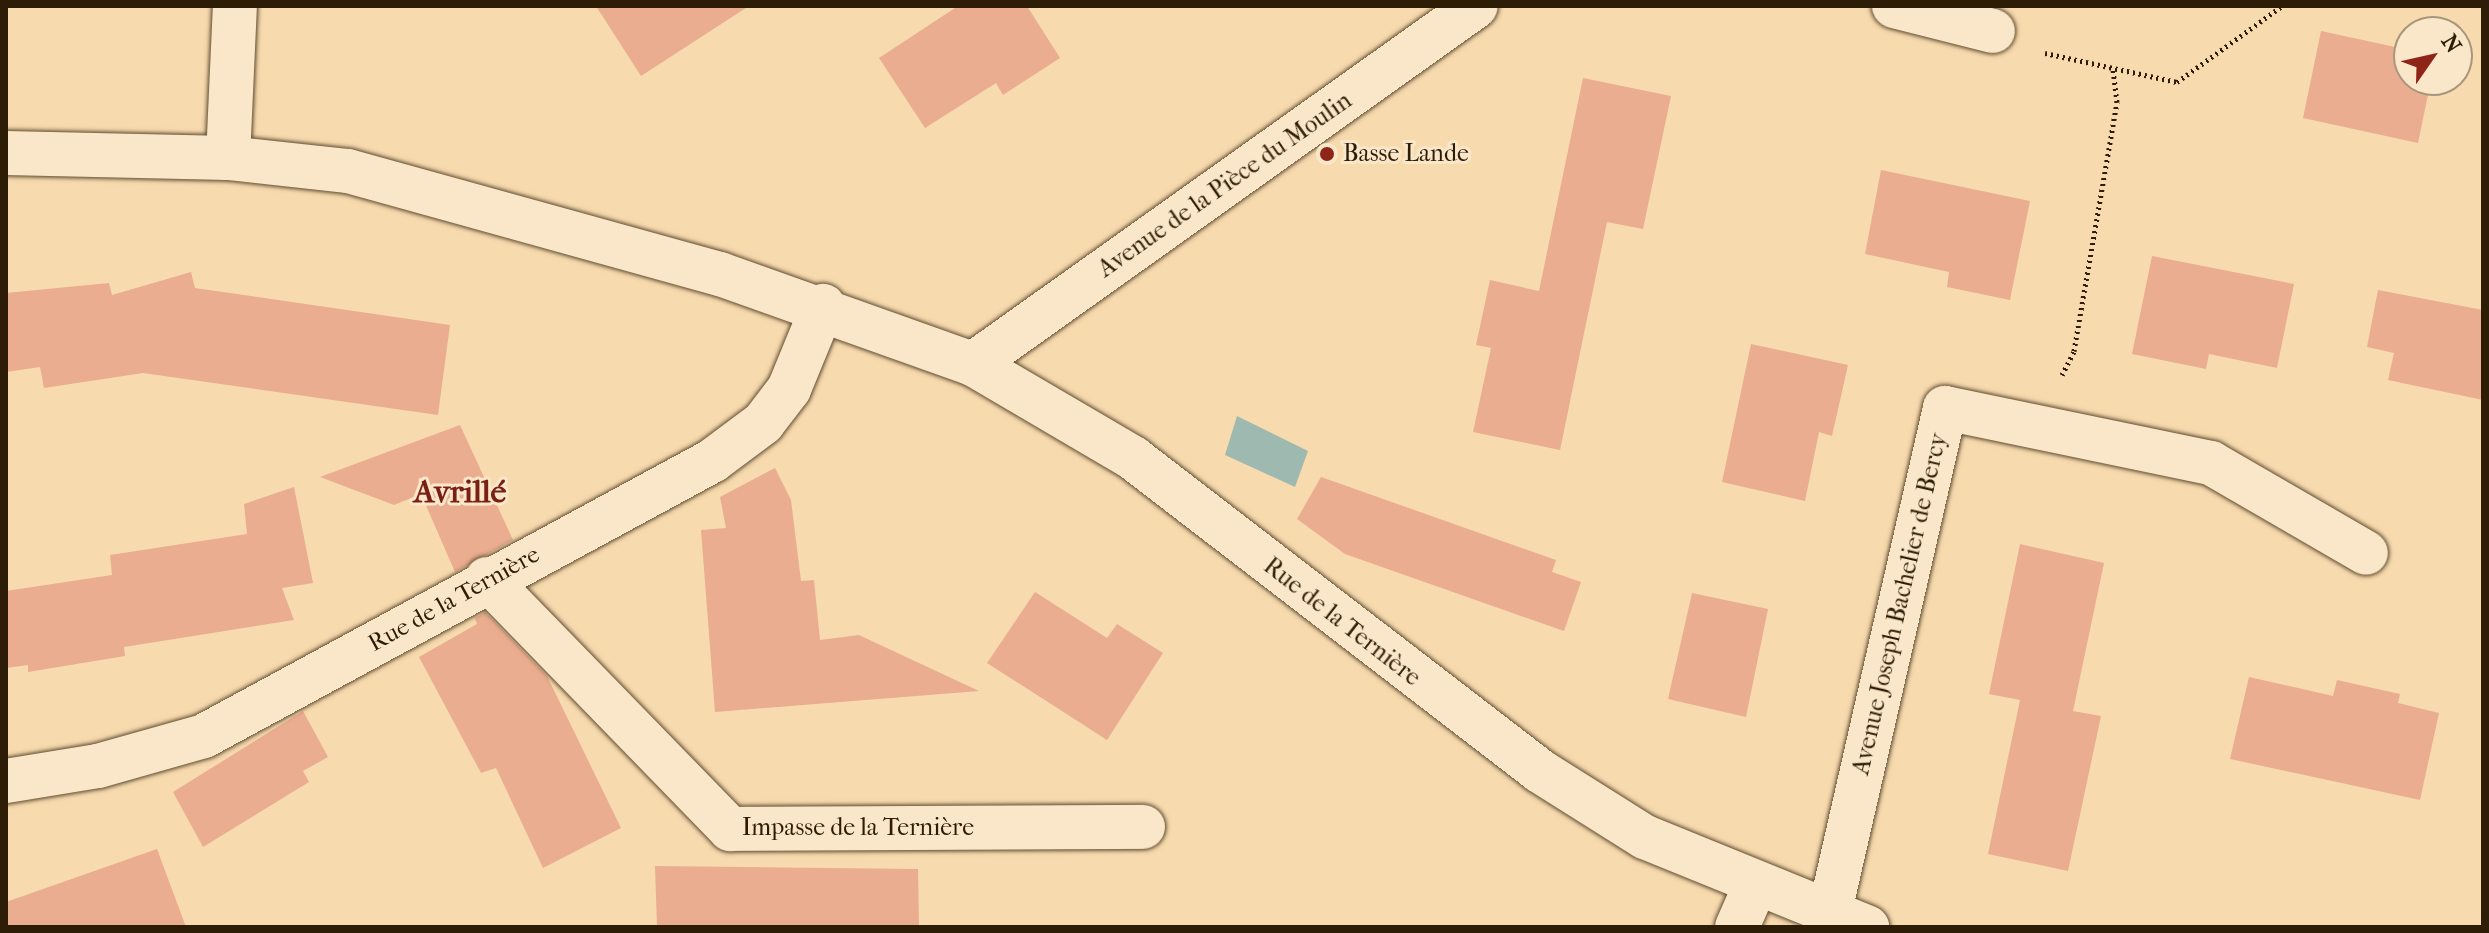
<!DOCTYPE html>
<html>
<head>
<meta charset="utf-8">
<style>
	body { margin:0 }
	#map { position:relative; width:2489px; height:933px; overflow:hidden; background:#f7daae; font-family:"IM FELL French Canon",serif }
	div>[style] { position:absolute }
	.water>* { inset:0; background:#9ebab0 }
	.building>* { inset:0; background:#eaad90 }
	.path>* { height:5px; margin-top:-2.5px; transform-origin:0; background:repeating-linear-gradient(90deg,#2e1d06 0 2px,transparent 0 6px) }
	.roads { filter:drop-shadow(0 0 2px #604c30) drop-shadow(0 0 2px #604c30) }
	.street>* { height:44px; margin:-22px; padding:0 22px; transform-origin:22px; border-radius:22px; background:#fae7ca }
	.dots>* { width:22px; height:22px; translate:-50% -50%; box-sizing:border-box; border:4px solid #fae7ca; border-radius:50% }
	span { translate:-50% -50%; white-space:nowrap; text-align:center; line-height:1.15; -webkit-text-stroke:6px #fae7ca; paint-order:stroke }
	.poi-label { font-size:24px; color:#2e1d06 }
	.left { translate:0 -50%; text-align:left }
	.street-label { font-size:24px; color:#2e1d06 }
	.district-label { font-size:32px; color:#7a1f14; font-weight:700 }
	.frame { position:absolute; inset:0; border:8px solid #2e1d06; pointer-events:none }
	.north { position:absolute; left:2393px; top:16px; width:80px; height:80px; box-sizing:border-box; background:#fae7ca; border:2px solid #a8967c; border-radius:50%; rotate:56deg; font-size:22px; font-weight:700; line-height:32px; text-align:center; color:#2e1d06 }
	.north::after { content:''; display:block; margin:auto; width:28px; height:36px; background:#8f2418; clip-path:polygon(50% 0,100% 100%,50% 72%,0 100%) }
</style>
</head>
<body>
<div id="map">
	<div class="water">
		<i style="clip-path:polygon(1237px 416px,1308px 451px,1295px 487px,1225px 455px)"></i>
	</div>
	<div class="building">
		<i style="clip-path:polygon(596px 6px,749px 6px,641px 76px)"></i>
		<i style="clip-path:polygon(958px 6px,1027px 6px,1060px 58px,1003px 95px,996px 83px,925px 128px,879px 58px)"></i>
		<i style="clip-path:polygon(2321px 31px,2409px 50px,2409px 80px,2431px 80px,2418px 143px,2303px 118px)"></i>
		<i style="clip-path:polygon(1583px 78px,1671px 96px,1643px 229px,1607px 222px,1560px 450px,1473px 432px,1491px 348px,1476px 345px,1490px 280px,1539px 291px)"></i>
		<i style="clip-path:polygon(1881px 170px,2030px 201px,2010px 300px,1947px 287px,1949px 272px,1865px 254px)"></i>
		<i style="clip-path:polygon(2152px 256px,2294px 284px,2277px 368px,2209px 354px,2206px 369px,2132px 354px)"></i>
		<i style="clip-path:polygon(191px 272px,195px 288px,450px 325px,438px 415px,143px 373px,44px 388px,40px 367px,6px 372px,6px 293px,109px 283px,112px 295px)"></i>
		<i style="clip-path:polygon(2378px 290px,2483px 310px,2483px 400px,2388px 380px,2394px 353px,2367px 347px)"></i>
		<i style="clip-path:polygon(1751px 344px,1848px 365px,1832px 436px,1819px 432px,1805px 501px,1722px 482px)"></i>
		<i style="clip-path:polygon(460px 425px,513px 540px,455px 572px,421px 494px,394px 505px,320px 477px)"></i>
		<i style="clip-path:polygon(775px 468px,791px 500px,801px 581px,814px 580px,820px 640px,859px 635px,979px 691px,715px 712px,701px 530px,726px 528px,720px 497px)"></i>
		<i style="clip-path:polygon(1321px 477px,1556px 560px,1552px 572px,1581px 582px,1564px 631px,1345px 554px,1297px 519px)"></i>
		<i style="clip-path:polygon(294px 487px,313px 583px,282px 588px,294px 620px,124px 647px,125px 656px,28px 672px,28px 665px,6px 668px,6px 591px,112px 575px,110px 555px,247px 534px,244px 504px)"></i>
		<i style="clip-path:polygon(2020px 544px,2104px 563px,2073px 711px,2101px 716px,2068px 871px,1988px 854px,2020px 700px,1989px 694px)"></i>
		<i style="clip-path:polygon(1035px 592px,1107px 638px,1117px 624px,1163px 653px,1107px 740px,987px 663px)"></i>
		<i style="clip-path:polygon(1692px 593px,1768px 609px,1746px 717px,1668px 699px)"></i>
		<i style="clip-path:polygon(485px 612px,547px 676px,621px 828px,543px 868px,496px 768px,481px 773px,419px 657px,477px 624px,475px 618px)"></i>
		<i style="clip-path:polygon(2249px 677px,2333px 696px,2337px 680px,2400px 694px,2398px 703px,2439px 713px,2420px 800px,2230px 759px)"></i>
		<i style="clip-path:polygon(303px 711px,328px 757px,303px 771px,309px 782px,203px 847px,173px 792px)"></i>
		<i style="clip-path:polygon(157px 849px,186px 927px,6px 927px,6px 902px)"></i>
		<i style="clip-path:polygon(655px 866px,918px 869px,919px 927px,657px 927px)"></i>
	</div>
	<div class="path">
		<i style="left:2045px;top:53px;width:135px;rotate:12.4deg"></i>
		<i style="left:2177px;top:82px;width:130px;rotate:-35.9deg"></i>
		<i style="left:2062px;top:375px;width:27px;rotate:-63deg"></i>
		<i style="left:2074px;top:351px;width:253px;rotate:-80.2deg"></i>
		<i style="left:2117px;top:102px;width:35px;rotate:-97deg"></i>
	</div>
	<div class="roads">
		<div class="street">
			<i style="left:1894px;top:6px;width:102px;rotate:14.2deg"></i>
			<i style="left:6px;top:153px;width:222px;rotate:1.3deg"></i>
			<i style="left:228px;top:158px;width:121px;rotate:6.2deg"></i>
			<i style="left:348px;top:171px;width:386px;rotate:15.5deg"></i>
			<i style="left:720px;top:274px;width:269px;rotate:19.6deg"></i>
			<i style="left:973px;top:364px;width:186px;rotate:30.4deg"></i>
			<i style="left:1133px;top:458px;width:513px;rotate:37.56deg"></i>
			<i style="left:1540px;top:771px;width:124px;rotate:32.2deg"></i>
			<i style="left:1645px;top:837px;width:240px;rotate:22.1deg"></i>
			<i style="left:228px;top:158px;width:152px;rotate:-87.4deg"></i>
			<i style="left:973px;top:364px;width:617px;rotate:-35.44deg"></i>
			<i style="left:487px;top:579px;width:349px;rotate:45.8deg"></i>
			<i style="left:730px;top:829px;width:413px;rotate:-0.3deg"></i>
			<i style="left:6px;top:781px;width:93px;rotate:-9.3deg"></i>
			<i style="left:98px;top:766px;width:110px;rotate:-15.8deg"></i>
			<i style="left:204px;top:736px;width:578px;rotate:-28.43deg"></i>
			<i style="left:712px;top:461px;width:64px;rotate:-36.7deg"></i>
			<i style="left:763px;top:423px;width:43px;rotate:-52.6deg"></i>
			<i style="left:789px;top:389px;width:90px;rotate:-67.7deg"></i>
			<i style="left:1830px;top:911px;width:516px;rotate:-77.12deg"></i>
			<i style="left:1945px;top:408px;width:272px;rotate:11.7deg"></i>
			<i style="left:2211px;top:463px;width:179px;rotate:30.1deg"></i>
			<i style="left:1737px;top:927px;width:45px;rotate:-66.3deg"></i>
		</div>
	</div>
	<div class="dots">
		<i style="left:1327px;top:154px;background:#8f2418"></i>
	</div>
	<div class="poi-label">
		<span class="left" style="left:1343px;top:154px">Basse Lande</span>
	</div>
	<div class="street-label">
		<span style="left:1225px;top:185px;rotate:-35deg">Avenue de la Pièce du Moulin</span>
		<span style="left:454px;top:599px;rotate:-29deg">Rue de la Ternière</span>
		<span style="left:1900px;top:604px;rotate:-77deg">Avenue Joseph Bachelier de Bercy</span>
		<span style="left:1342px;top:622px;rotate:38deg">Rue de la Ternière</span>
		<span style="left:858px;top:828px">Impasse de la Ternière</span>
	</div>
	<div class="district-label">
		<span style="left:460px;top:492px">Avrillé</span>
	</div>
	<div class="frame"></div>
	<div class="north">N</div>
</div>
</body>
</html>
